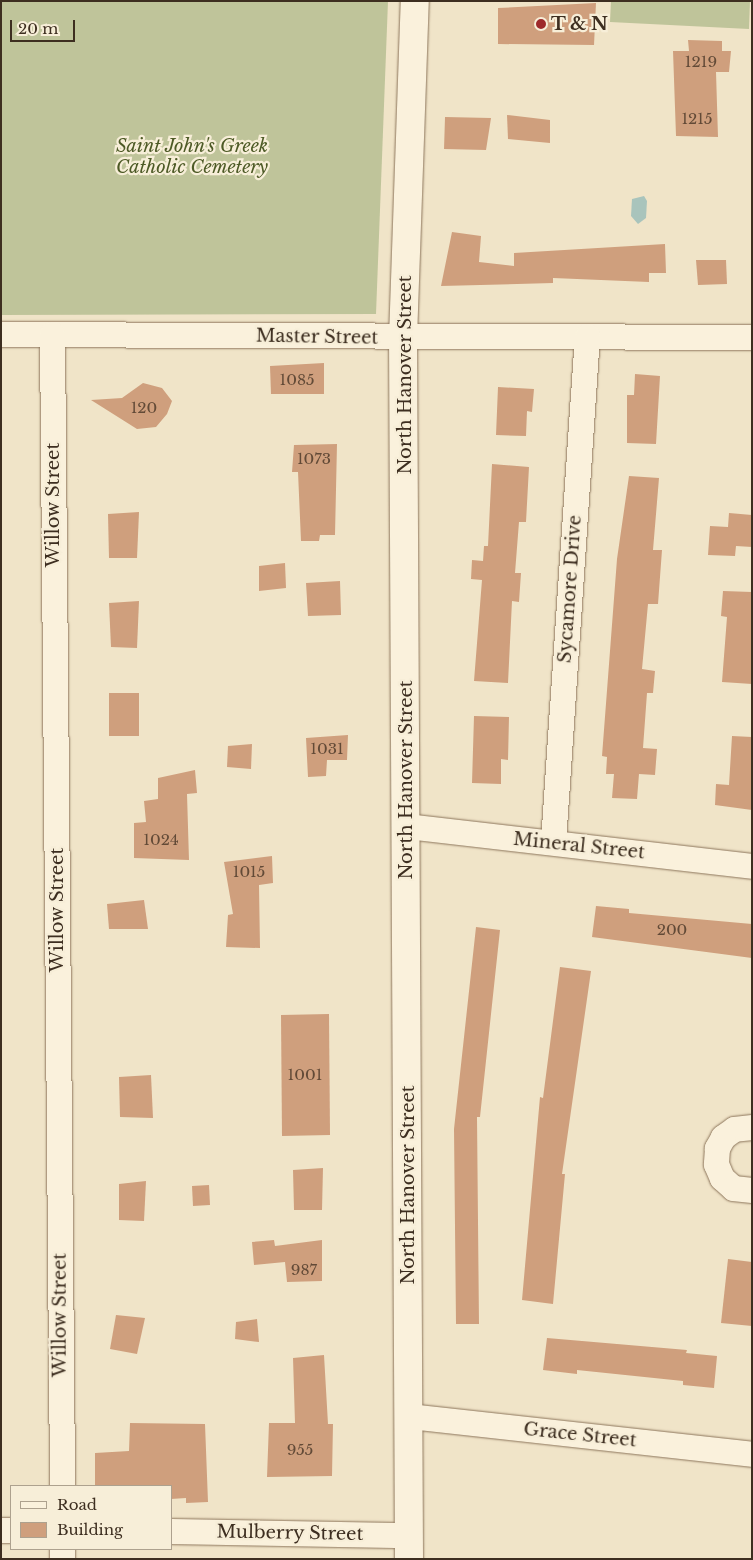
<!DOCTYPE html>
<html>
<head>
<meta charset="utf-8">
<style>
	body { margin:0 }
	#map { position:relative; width:753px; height:1560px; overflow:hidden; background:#f0e4c8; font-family:"Libre Baskerville",serif }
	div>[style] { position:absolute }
	.cemetery>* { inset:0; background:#bfc49a }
	.water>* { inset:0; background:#a9c4bc }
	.building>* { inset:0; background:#cf9f7d }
	.roads { filter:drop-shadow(0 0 1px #8d765c) drop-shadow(0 0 1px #8d765c) }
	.street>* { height:25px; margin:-12.5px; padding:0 12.5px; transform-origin:12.5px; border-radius:12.5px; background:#faf1dc }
	.secondary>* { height:28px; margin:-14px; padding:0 14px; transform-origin:14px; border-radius:14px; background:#faf1dc }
	.dots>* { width:14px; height:14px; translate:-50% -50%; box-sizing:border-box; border:2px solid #f7eed8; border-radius:50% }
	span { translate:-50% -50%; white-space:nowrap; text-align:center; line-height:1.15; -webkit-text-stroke:4.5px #f7eed8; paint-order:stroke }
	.number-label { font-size:15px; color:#624a37 }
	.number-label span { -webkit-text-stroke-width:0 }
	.poi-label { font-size:18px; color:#3d2e20; font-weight:700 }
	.left { translate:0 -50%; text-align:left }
	.park-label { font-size:18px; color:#4d5a26; font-style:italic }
	.street-label { font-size:18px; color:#3d2e20 }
	.frame { position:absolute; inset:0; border:2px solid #3d2e20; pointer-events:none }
	.legend { position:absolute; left:10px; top:1485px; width:162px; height:65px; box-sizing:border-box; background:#f7eed8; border:1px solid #ada18e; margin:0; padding:6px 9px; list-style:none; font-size:15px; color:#3d2e20 }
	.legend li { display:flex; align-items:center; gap:10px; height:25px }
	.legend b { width:25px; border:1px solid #ada18e }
	.scale { position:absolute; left:10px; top:20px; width:65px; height:22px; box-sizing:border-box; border:2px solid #3d2e20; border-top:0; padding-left:6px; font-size:15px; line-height:18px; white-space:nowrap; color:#3d2e20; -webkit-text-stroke:4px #f7eed8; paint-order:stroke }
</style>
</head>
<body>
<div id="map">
	<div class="cemetery">
		<i style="clip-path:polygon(1px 1px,388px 1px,376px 314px,1px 315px)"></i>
		<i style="clip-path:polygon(611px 1px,750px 1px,749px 29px,610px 22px)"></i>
	</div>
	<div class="water">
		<i style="clip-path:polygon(644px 196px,647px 201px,646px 218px,638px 224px,631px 216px,632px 199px)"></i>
	</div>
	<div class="building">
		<i style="clip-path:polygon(596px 3px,594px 45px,498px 44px,498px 8px)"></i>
		<i style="clip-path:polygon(688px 40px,722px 41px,722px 51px,731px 51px,729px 72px,716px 72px,718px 137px,676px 136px,673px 51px,689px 51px)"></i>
		<i style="clip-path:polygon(507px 115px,550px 120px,550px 143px,508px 139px)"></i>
		<i style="clip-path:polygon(445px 117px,491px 118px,486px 150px,444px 149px)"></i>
		<i style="clip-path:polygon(452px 232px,481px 236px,479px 262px,514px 266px,514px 253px,665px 244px,666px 273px,649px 273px,649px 282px,553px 278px,553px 283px,441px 286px)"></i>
		<i style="clip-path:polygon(696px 260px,726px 260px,727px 284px,698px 285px)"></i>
		<i style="clip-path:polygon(324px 363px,324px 394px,271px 394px,270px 366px)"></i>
		<i style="clip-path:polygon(635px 374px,660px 376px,656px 444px,627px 443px,627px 395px,634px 395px)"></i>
		<i style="clip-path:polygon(143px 383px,162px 388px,172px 401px,167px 414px,156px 427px,137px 429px,91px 400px,122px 398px)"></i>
		<i style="clip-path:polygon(498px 387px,534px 389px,532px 412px,527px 411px,526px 436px,496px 435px)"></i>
		<i style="clip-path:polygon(337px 444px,335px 535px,320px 535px,319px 541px,301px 541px,298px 472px,292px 472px,294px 445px)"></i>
		<i style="clip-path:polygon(492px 464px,529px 467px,526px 522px,519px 522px,515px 573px,521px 573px,519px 602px,512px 601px,508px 683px,474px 681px,482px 580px,471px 579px,472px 560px,483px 561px,484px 546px,488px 546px)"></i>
		<i style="clip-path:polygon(629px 476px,659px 478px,653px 550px,662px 550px,658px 604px,648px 604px,642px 669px,655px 671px,653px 693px,647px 693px,643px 748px,657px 749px,655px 775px,639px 774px,637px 799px,612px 798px,614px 774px,606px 774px,607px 757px,602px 756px,617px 559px)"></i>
		<i style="clip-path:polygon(139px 512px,137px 558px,109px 558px,108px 514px)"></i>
		<i style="clip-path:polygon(729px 513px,752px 515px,752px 547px,736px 546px,735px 556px,708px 555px,710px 526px,728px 527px)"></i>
		<i style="clip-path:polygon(285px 563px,286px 588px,259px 591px,259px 566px)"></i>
		<i style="clip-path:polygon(340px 581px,341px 615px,308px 616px,306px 583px)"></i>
		<i style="clip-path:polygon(723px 591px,752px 592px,752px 684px,722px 682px,727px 617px,721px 616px)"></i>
		<i style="clip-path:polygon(139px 601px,137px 648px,111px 647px,109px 603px)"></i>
		<i style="clip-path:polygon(109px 693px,139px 693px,139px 736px,109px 736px)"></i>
		<i style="clip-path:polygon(474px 716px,509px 717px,508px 760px,501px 759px,501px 784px,472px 783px)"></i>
		<i style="clip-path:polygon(348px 735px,347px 760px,327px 760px,326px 776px,308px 777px,306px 738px)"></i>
		<i style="clip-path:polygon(732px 736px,752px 737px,752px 810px,715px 805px,716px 784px,729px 785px)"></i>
		<i style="clip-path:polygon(252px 744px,251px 769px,227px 767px,228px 746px)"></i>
		<i style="clip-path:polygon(195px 770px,197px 793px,187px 794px,189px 860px,134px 858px,134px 823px,146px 822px,144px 801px,158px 799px,158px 778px)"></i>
		<i style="clip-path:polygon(272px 856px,273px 883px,259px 885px,260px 948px,226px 947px,228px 915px,233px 914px,224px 862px)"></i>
		<i style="clip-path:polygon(144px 900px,148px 929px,109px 929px,107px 904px)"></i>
		<i style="clip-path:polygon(596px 906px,629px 909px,629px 913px,752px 924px,752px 958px,592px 937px)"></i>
		<i style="clip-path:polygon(476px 927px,500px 930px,480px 1117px,477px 1117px,479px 1324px,456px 1324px,454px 1129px)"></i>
		<i style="clip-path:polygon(560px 967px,591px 971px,562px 1174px,565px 1174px,553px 1304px,522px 1300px,540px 1097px,543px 1098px)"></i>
		<i style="clip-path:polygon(329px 1014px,330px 1135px,282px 1136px,281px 1015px)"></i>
		<i style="clip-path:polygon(151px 1075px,153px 1118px,120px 1117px,119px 1077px)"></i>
		<i style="clip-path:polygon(323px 1168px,322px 1210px,294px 1210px,293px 1170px)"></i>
		<i style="clip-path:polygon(146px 1181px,144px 1221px,119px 1220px,119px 1184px)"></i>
		<i style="clip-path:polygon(209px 1185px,210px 1205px,193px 1206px,192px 1186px)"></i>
		<i style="clip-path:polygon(274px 1240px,275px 1246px,322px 1240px,322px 1281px,287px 1282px,285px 1262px,254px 1265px,252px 1242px)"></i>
		<i style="clip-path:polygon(728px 1259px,752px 1262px,752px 1326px,721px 1323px)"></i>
		<i style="clip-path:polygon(116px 1315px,145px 1318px,137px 1354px,110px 1349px)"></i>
		<i style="clip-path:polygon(257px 1319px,259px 1342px,235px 1339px,236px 1322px)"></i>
		<i style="clip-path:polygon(547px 1338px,687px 1350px,686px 1353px,717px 1356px,714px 1388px,683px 1385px,683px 1381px,577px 1370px,577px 1374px,543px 1370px)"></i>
		<i style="clip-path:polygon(324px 1355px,328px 1424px,333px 1424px,332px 1476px,267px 1477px,269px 1423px,295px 1423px,293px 1358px)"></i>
		<i style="clip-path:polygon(130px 1423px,205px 1424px,208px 1502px,186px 1503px,186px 1498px,171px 1499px,171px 1486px,95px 1486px,95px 1453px,129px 1451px)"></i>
	</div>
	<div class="roads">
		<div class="street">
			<i style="left:1px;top:334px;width:751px;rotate:0.23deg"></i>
			<i style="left:52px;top:334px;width:1152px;rotate:89.5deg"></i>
			<i style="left:407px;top:826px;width:347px;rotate:6.6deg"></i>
			<i style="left:553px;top:842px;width:507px;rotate:-86.16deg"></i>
			<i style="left:752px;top:1127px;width:18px;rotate:174deg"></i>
			<i style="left:734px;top:1129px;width:14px;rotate:144deg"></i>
			<i style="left:723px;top:1137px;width:13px;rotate:119deg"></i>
			<i style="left:717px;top:1148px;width:16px;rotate:94deg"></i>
			<i style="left:716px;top:1164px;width:15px;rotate:67deg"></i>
			<i style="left:722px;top:1178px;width:15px;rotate:42deg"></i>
			<i style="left:733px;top:1188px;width:19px;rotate:6deg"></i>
			<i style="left:409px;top:1416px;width:345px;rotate:6.3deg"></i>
			<i style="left:1px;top:1530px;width:10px"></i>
			<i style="left:171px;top:1531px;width:238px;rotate:1deg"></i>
			<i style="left:62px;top:1559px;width:10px;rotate:-90deg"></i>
		</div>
		<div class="secondary">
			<i style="left:409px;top:1559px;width:1221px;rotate:-90.28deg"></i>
			<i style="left:403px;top:338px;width:337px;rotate:-88deg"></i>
		</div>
	</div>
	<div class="dots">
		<i style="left:541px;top:24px;background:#9e2a2b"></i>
	</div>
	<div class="number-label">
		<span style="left:701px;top:62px">1219</span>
		<span style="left:697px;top:119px">1215</span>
		<span style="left:297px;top:380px">1085</span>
		<span style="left:144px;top:408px">120</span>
		<span style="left:314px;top:459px">1073</span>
		<span style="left:327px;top:749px">1031</span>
		<span style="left:161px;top:840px">1024</span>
		<span style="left:249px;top:872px">1015</span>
		<span style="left:672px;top:930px">200</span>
		<span style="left:305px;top:1075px">1001</span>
		<span style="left:304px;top:1270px">987</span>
		<span style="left:300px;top:1450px">955</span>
	</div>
	<div class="poi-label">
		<span class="left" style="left:551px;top:24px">T &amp; N</span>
	</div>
	<div class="park-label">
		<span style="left:192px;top:157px">Saint John's Greek<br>Catholic Cemetery</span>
	</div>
	<div class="street-label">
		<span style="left:317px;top:337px;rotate:1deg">Master Street</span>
		<span style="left:405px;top:375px;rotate:-90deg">North Hanover Street</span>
		<span style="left:53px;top:505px;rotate:-90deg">Willow Street</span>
		<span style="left:570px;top:589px;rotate:-86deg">Sycamore Drive</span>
		<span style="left:406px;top:780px;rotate:-90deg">North Hanover Street</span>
		<span style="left:579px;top:846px;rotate:6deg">Mineral Street</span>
		<span style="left:57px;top:910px;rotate:-90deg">Willow Street</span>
		<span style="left:408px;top:1185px;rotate:-90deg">North Hanover Street</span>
		<span style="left:60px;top:1315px;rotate:-90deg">Willow Street</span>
		<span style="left:580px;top:1435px;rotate:6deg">Grace Street</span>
		<span style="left:290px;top:1533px;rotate:1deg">Mulberry Street</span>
	</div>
	<div class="frame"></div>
	<ul class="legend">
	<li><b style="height:6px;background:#faf1dc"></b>Road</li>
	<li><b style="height:14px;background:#cf9f7d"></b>Building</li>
	</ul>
	<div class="scale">20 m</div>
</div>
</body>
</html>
